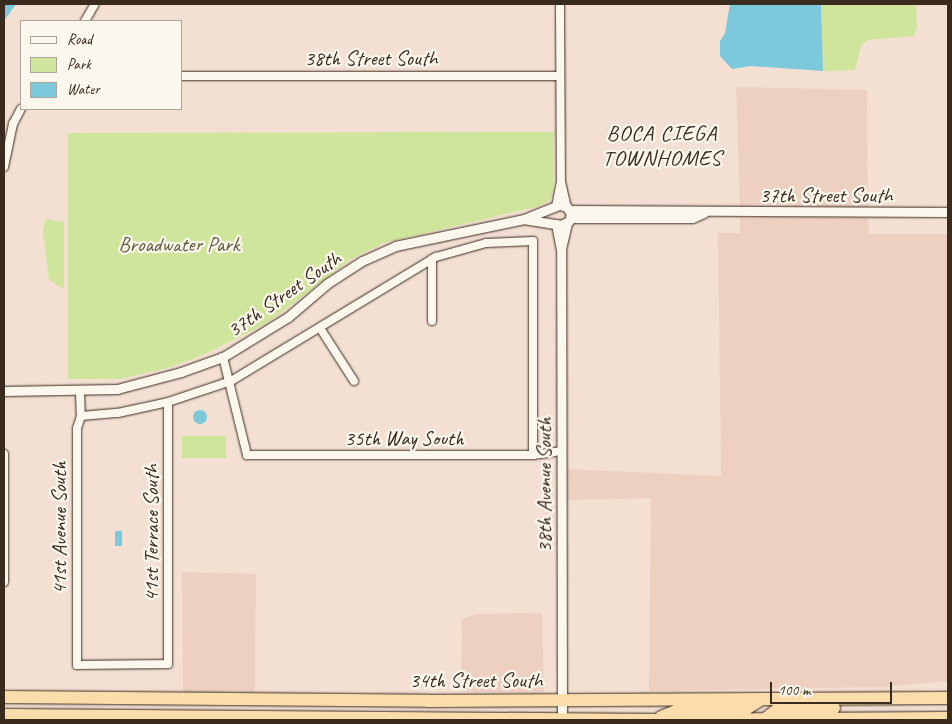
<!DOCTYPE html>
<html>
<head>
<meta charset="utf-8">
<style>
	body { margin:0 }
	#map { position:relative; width:952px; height:724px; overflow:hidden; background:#f3e0d3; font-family:Caveat,sans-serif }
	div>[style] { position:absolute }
	.built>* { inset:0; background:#eed0c1 }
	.green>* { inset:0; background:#cfe59b }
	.water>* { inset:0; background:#7cc9db }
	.round { border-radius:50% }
	.roads { filter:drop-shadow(0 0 1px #3b2a1e) drop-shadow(0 0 1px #3b2a1e) }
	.minor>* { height:8px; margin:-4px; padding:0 4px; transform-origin:4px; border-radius:4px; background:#fbf7ec }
	.tertiary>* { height:9px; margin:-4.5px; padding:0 4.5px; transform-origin:4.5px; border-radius:4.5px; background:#fbf7ec }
	.trunk>* { height:12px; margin:-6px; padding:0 6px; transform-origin:6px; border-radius:6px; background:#fbdcab }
	span { translate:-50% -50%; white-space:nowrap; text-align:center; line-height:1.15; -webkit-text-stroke:4.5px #fbf7ec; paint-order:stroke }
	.street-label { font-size:21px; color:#3b2a1e }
	.park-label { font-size:21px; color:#60593d }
	.neighbourhood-label { font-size:22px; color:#3b2a1e; letter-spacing:1px }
	.frame { position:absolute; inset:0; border:5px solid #3b2a1e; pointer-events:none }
	.legend { position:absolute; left:20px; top:20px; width:162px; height:90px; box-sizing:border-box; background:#fbf7ec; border:1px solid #aea59a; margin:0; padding:6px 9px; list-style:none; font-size:15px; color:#3b2a1e }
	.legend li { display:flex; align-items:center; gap:10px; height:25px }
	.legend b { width:25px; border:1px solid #aea59a }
	.scale { position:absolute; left:770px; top:682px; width:122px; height:22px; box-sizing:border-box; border:2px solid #3b2a1e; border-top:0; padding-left:6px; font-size:15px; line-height:18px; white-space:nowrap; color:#3b2a1e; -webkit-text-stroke:4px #fbf7ec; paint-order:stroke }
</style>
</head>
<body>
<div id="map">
	<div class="built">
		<i style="clip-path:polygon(736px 87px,867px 90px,868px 208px,740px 209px)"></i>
		<i style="clip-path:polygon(740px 217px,868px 217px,869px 234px,948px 234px,948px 681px,883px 687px,649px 691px,651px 498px,567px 500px,566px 469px,721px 476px,718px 233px,740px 233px)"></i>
		<i style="clip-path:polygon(182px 572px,256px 574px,255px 692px,183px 692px)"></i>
		<i style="clip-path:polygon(542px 613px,544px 692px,461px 692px,462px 619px,477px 614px)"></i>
	</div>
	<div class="green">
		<i style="clip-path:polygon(821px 4px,916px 4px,917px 28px,914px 36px,868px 40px,861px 45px,855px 70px,823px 71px)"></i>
		<i style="clip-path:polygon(554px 132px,553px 190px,550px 200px,540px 206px,383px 243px,351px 259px,267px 323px,205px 354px,171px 367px,120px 379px,68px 379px,68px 133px)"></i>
		<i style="clip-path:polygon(45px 219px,64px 222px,64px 289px,49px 280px,43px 232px)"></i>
		<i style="clip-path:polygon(182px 436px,226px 436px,226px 458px,182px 458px)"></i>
	</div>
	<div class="water">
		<i style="clip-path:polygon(4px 4px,16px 4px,4px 21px)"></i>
		<i style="clip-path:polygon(730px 4px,821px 4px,823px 71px,751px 66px,732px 69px,720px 56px,720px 41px,725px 33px)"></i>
		<i class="round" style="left:193px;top:410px;width:14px;height:14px"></i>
		<i style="clip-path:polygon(115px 531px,122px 531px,122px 546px,115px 546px)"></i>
	</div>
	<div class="roads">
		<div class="minor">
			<i style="left:560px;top:4px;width:178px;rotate:89.7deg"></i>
			<i style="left:561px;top:182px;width:26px;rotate:77deg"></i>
			<i style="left:85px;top:21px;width:20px;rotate:-60deg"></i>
			<i style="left:181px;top:76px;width:379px"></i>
			<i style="left:4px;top:167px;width:44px;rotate:-78.2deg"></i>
			<i style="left:13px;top:124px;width:17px;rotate:-62deg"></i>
			<i style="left:556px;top:207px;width:25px;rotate:-79deg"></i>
			<i style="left:432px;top:321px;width:62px;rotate:-90deg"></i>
			<i style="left:320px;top:328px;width:63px;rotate:57.3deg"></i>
			<i style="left:223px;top:357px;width:101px;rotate:76.2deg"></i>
			<i style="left:247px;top:455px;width:286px"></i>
			<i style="left:533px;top:455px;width:28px;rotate:-8deg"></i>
			<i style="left:80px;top:392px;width:24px;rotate:88deg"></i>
			<i style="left:81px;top:416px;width:13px;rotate:108deg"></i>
			<i style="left:77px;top:428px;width:237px;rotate:90deg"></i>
			<i style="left:77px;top:665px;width:91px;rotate:-0.6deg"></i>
			<i style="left:168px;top:664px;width:262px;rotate:-90deg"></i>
			<i style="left:81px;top:416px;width:37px;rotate:-5deg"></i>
			<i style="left:118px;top:413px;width:51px;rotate:-12.4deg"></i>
			<i style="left:168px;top:402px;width:66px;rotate:-18.4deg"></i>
			<i style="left:231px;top:381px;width:240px;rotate:-31.2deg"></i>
			<i style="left:436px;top:257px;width:52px;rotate:-15.6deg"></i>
			<i style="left:486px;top:243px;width:47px;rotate:-2.4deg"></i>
			<i style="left:533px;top:241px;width:214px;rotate:90deg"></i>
			<i style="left:4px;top:454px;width:128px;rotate:90deg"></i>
		</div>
		<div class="tertiary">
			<i style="left:569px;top:210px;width:379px;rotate:0.3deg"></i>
			<i style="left:571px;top:218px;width:121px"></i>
			<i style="left:692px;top:218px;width:13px;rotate:-23deg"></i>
			<i style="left:556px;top:224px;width:25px;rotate:79deg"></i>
			<i style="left:4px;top:391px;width:113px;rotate:-1deg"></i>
			<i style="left:117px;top:389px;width:66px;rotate:-14.9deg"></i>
			<i style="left:181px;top:372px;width:45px;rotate:-19.7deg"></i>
			<i style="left:223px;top:357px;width:76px;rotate:-31.6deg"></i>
			<i style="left:288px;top:317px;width:52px;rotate:-40.4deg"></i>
			<i style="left:328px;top:283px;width:40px;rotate:-32.9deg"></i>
			<i style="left:362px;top:261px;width:36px;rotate:-24deg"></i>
			<i style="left:395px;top:246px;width:132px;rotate:-11.8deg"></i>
			<i style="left:524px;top:219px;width:38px;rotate:-22deg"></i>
			<i style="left:559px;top:205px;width:8px;rotate:14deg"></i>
			<i style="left:567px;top:207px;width:8px;rotate:60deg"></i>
			<i style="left:571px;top:214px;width:7px;rotate:106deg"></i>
			<i style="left:569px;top:221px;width:9px;rotate:153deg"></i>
			<i style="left:561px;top:225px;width:37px;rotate:-171deg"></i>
			<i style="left:562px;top:720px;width:471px;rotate:-90.1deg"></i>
			<i style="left:561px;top:249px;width:27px;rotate:-77deg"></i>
		</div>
		<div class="trunk">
			<i style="left:4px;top:697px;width:424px;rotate:0.5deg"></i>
			<i style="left:428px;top:701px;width:520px;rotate:-0.33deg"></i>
			<i style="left:4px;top:715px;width:652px;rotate:0.44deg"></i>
			<i style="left:656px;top:720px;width:292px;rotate:-0.4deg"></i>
			<i style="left:661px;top:717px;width:16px;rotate:-22deg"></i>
			<i style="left:676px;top:711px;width:70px;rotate:-1.6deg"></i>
			<i style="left:746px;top:709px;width:19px;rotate:-32deg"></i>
			<i style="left:765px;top:719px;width:16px;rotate:-38deg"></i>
			<i style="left:778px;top:709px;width:56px;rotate:-1deg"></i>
		</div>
	</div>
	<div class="street-label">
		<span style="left:371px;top:58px">38th Street South</span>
		<span style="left:826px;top:195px">37th Street South</span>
		<span style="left:284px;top:294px;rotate:-35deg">37th Street South</span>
		<span style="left:404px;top:438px">35th Way South</span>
		<span style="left:544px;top:485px;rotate:-90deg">38th Avenue South</span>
		<span style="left:59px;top:528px;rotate:-90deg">41st Avenue South</span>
		<span style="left:151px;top:533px;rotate:-90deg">41st Terrace South</span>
		<span style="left:476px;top:680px">34th Street South</span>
	</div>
	<div class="park-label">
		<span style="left:179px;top:244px">Broadwater Park</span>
	</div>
	<div class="neighbourhood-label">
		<span style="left:662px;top:146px">BOCA CIEGA<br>TOWNHOMES</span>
	</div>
	<div class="frame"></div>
	<ul class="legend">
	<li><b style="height:6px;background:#fbf7ec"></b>Road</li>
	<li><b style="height:14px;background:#cfe59b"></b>Park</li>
	<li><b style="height:14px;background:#7cc9db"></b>Water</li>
	</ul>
	<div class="scale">100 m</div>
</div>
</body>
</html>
